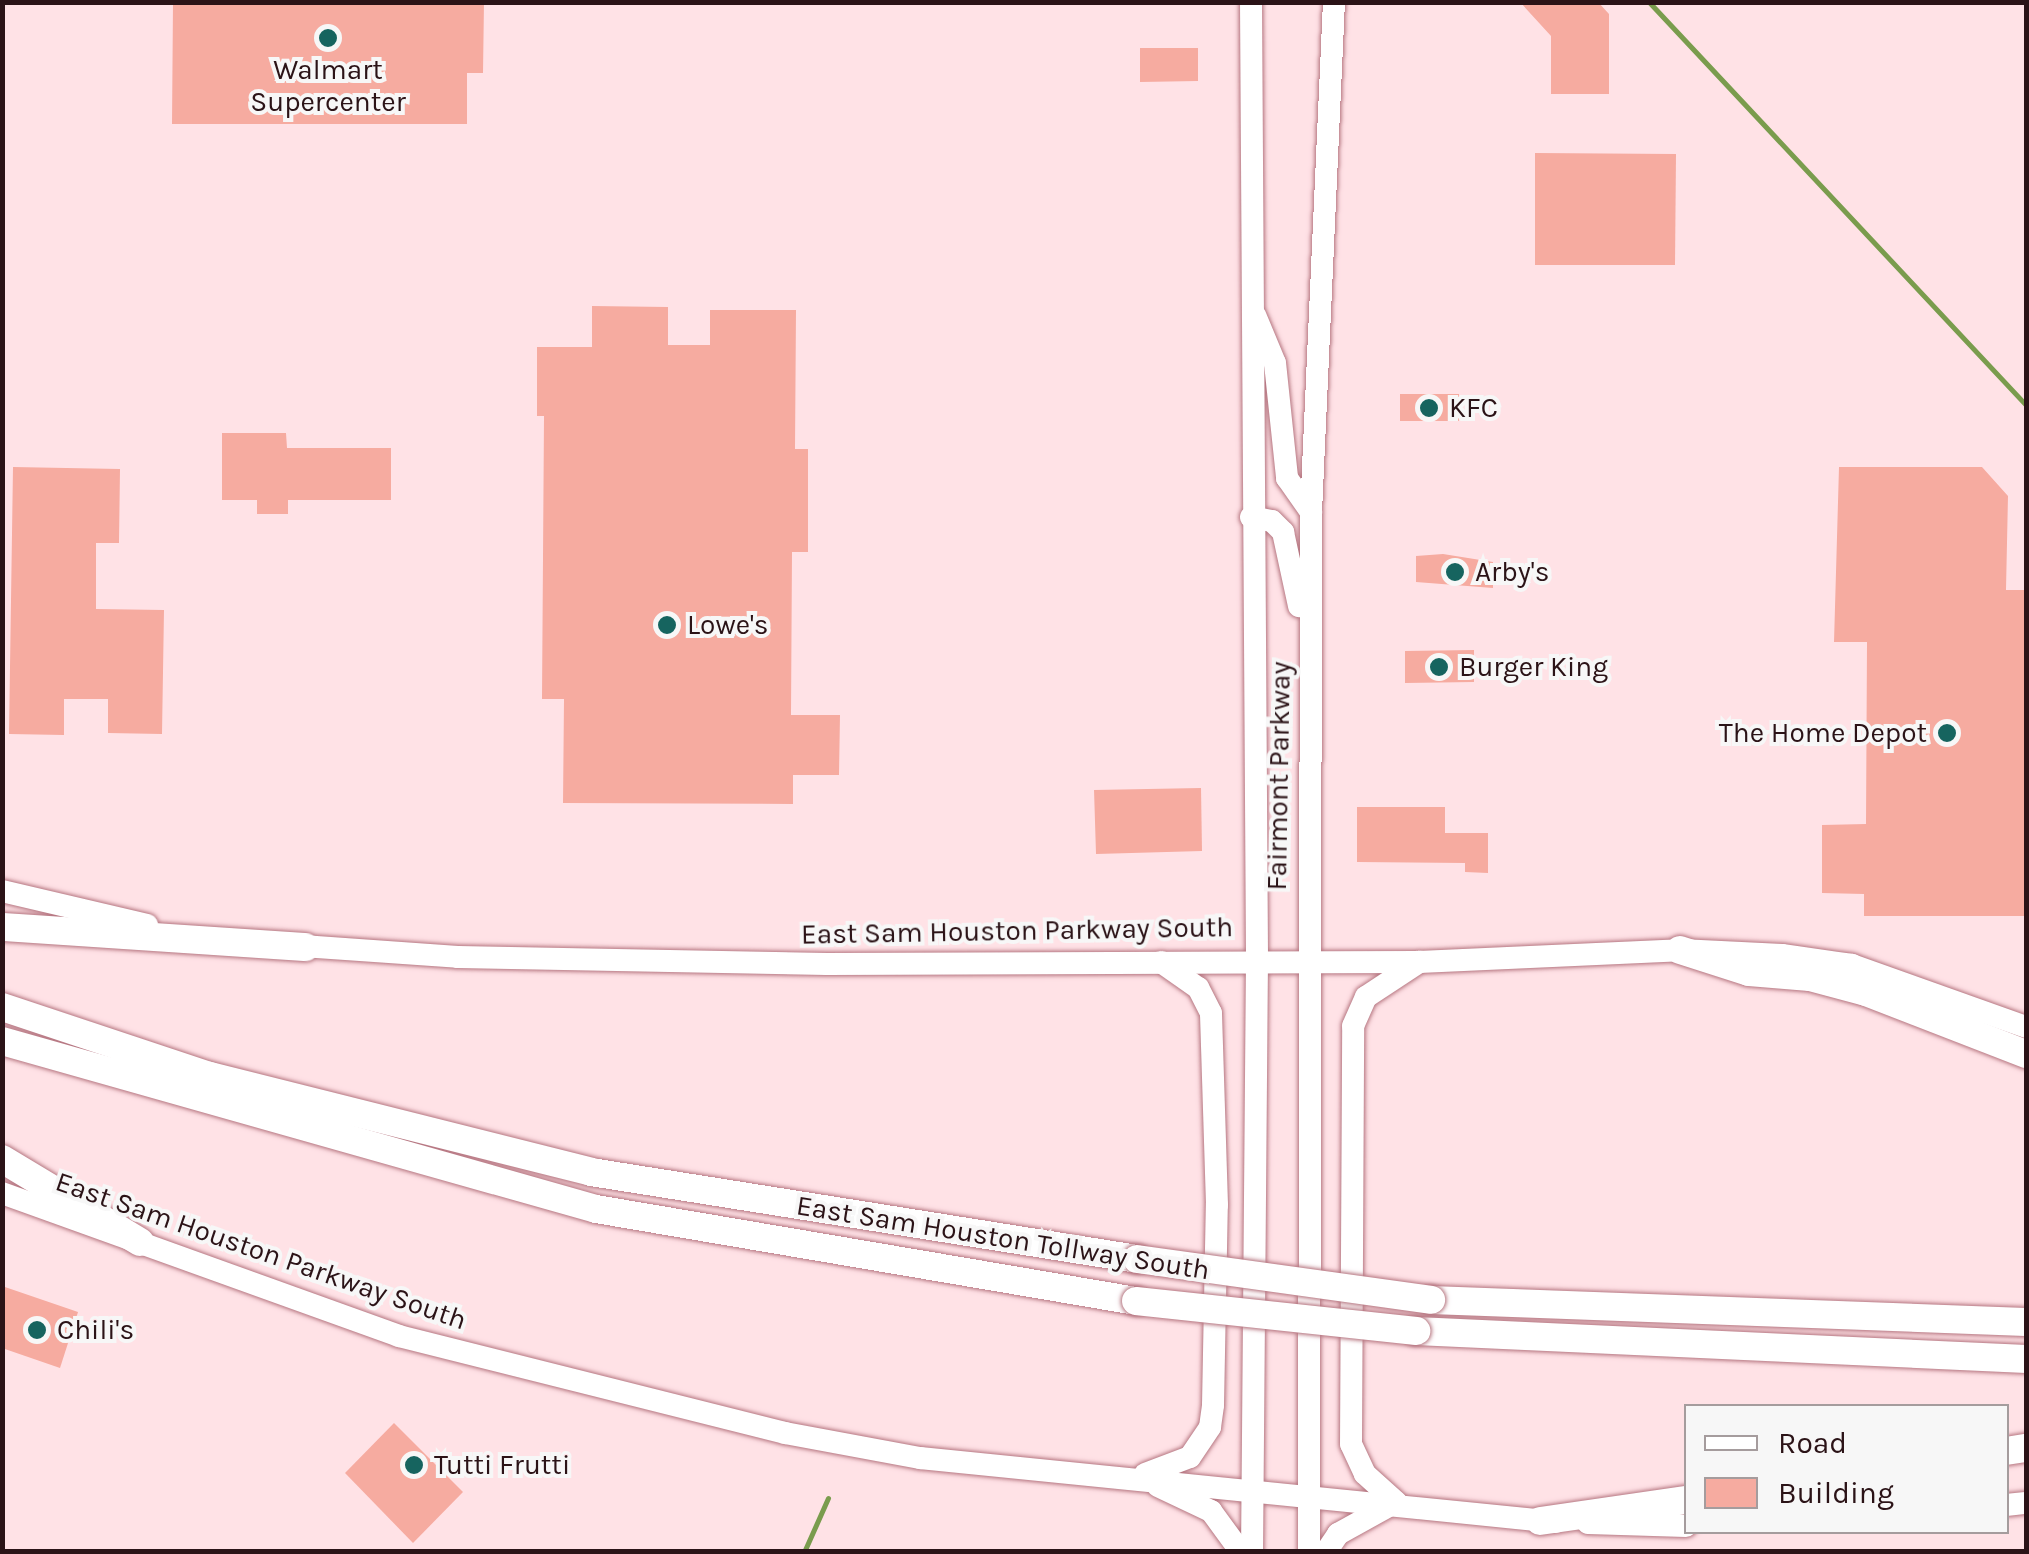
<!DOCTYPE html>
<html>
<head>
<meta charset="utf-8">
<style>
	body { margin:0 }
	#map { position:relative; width:2029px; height:1554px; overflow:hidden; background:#ffe2e6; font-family:Karla,sans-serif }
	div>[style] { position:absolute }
	.stream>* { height:5px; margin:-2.5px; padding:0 2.5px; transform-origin:2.5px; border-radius:2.5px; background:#7a9c4d }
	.building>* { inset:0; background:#f6aba0 }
	.roads { filter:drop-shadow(0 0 2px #b67681) drop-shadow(0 0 2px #b67681) }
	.major>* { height:22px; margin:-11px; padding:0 11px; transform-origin:11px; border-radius:11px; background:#fff }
	.highway>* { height:28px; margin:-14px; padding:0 14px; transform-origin:14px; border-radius:14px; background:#fff }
	.bridges { filter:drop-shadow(0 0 2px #b67681) drop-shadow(0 0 2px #b67681) }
	.highway-bridge>* { height:28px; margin:-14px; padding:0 14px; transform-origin:14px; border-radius:14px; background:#fff }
	.dots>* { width:28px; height:28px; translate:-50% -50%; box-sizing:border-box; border:5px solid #f7f7f7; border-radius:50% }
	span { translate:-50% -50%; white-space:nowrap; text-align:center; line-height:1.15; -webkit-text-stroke:8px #f7f7f7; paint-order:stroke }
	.poi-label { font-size:28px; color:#2b1317 }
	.left { translate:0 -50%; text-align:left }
	.right { translate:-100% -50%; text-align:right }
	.street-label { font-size:28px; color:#2b1317 }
	.frame { position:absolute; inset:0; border:5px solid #2b1317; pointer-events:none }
	.legend { position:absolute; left:1684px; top:1404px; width:325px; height:130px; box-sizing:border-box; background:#f7f7f7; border:2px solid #a59c9d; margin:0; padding:12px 18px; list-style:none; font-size:30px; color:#2b1317 }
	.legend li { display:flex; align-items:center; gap:20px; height:50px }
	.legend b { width:50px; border:2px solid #a59c9d }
</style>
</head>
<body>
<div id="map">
	<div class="stream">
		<i style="left:1649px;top:2px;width:552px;rotate:46.91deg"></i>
		<i style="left:804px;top:1552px;width:59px;rotate:-66deg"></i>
	</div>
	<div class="building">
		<i style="clip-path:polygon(173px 2px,484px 2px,483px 73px,467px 73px,467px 124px,172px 124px)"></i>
		<i style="clip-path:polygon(1520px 2px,1598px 2px,1609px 14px,1609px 94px,1551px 94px,1551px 36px)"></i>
		<i style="clip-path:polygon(1140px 48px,1198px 48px,1198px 81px,1140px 82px)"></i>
		<i style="clip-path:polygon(1535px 153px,1676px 154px,1675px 265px,1535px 265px)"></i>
		<i style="clip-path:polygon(592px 306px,668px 307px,668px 345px,710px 345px,710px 310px,796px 310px,795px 449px,808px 449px,808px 552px,792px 552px,791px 715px,840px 715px,839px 775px,793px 775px,793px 804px,563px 803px,564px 699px,542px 699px,544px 416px,537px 416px,537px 347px,592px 347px)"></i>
		<i style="clip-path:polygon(1400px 394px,1459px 394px,1459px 421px,1400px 421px)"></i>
		<i style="clip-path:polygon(222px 433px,286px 433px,287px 448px,391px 448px,391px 500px,288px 500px,288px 514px,257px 514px,257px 500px,222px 500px)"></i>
		<i style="clip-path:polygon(13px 467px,120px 469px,119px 543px,96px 543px,96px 609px,164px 610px,162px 734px,108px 733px,108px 699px,64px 699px,64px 735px,9px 734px)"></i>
		<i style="clip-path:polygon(1839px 467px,1982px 467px,2008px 496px,2006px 590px,2026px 590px,2026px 916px,1864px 916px,1864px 894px,1822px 893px,1822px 825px,1866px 824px,1867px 642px,1834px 642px)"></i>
		<i style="clip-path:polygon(1443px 554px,1493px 562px,1493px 588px,1416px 582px,1416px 556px)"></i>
		<i style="clip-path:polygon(1474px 650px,1474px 682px,1405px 683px,1405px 651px)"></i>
		<i style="clip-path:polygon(1201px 788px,1202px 851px,1096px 854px,1094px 790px)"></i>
		<i style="clip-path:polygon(1357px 807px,1445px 807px,1445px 833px,1488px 833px,1488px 873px,1465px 872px,1465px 863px,1357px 862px)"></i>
		<i style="clip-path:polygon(2px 1286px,78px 1312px,60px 1368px,2px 1348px)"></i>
		<i style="clip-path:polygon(394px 1423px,463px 1492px,413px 1543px,345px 1473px)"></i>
	</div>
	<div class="roads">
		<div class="major">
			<i style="left:1251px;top:2px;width:956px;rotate:89.64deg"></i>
			<i style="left:1257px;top:958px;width:594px;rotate:90.48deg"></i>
			<i style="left:1255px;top:315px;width:52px;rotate:67.4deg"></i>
			<i style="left:1275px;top:363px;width:116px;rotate:84deg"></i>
			<i style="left:1287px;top:478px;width:42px;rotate:54.8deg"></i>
			<i style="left:1251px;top:517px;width:21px;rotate:11deg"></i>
			<i style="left:1272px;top:521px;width:16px;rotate:45deg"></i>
			<i style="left:1283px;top:532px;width:76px;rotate:77.8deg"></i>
			<i style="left:2px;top:891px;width:149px;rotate:13.2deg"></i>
			<i style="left:288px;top:945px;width:170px;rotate:4deg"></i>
			<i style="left:458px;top:957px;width:369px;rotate:1.1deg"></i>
			<i style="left:827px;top:964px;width:592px;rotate:-0.19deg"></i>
			<i style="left:1419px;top:962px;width:261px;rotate:-2.6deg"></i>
			<i style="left:1680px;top:950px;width:102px;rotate:2.8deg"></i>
			<i style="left:1782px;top:955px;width:71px;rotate:8.1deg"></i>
			<i style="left:1852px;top:965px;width:185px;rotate:19.6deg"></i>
			<i style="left:2px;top:1193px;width:422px;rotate:19.8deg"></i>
			<i style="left:399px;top:1336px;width:398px;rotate:14.1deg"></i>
			<i style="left:785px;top:1433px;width:137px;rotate:10.5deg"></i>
			<i style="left:920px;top:1458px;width:639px;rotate:5.75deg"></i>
			<i style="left:1145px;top:1474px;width:48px;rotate:-20.7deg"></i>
			<i style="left:1190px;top:1457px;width:36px;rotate:-56deg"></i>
			<i style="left:1210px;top:1427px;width:22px;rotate:-82deg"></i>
			<i style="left:1213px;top:1405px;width:200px;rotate:-88.9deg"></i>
			<i style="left:1217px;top:1205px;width:192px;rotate:-91.8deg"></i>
			<i style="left:1211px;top:1013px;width:28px;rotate:-117deg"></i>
			<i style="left:1198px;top:988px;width:45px;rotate:-144.9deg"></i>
			<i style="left:1158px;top:1486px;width:59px;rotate:25.3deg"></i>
			<i style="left:1211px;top:1511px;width:51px;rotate:53.8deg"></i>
			<i style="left:2006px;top:1505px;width:20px;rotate:-6deg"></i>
			<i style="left:1588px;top:1523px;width:98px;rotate:1.8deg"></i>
			<i style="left:1309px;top:1552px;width:1040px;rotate:-89.89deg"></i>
			<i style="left:1311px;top:512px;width:511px;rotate:-87.42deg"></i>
			<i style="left:1326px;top:1552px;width:22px;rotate:-56deg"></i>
			<i style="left:1338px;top:1534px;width:66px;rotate:-28.9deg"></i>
			<i style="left:1396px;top:1502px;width:42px;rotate:-137.9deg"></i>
			<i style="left:1365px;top:1474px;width:33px;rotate:-115deg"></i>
			<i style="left:1351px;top:1444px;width:418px;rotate:-89.7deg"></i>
			<i style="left:1353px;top:1026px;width:32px;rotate:-66deg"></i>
			<i style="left:1366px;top:997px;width:64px;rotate:-33.4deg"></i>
		</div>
		<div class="highway">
			<i style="left:2px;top:927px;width:304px;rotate:3.8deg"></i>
			<i style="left:1680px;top:950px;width:72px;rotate:17.7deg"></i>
			<i style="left:1749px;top:972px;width:61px;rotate:4.7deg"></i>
			<i style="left:1810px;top:977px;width:58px;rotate:15deg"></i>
			<i style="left:1866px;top:992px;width:172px;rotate:21.2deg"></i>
			<i style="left:2px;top:1007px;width:219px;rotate:18.4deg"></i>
			<i style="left:210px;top:1076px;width:393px;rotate:14.1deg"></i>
			<i style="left:591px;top:1172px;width:553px;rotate:9.05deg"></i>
			<i style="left:2px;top:1041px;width:617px;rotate:15.79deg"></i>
			<i style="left:596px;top:1209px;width:548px;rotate:9.67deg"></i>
			<i style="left:2px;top:1159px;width:161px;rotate:31deg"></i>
			<i style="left:1431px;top:1300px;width:595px;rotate:2.12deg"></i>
			<i style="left:1416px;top:1331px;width:611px;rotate:2.63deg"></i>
			<i style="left:2006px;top:1451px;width:20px;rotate:-9deg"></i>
			<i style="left:1540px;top:1521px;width:148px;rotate:-8.2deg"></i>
		</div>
	</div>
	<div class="bridges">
		<div class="highway-bridge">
			<i style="left:1137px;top:1259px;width:297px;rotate:7.9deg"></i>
			<i style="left:1136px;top:1301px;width:282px;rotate:6.1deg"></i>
		</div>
	</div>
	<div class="dots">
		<i style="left:328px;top:38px;background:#16645f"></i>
		<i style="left:1429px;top:408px;background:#16645f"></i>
		<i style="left:1455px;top:572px;background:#16645f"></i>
		<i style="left:667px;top:625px;background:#16645f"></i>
		<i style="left:1439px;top:667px;background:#16645f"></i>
		<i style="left:1947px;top:733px;background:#16645f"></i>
		<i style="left:37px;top:1330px;background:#16645f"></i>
		<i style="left:414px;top:1465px;background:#16645f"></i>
	</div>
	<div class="poi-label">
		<span style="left:328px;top:86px">Walmart<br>Supercenter</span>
		<span class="left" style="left:1449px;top:408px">KFC</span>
		<span class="left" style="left:1475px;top:572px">Arby's</span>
		<span class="left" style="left:687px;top:625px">Lowe's</span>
		<span class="left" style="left:1459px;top:667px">Burger King</span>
		<span class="right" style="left:1927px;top:733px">The Home Depot</span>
		<span class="left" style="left:57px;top:1330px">Chili's</span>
		<span class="left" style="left:434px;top:1465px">Tutti Frutti</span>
	</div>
	<div class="street-label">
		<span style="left:1279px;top:776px;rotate:-89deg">Fairmont Parkway</span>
		<span style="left:1017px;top:931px;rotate:-1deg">East Sam Houston Parkway South</span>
		<span style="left:1003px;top:1238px;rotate:9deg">East Sam Houston Tollway South</span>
		<span style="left:261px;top:1251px;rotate:19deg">East Sam Houston Parkway South</span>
	</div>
	<div class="frame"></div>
	<ul class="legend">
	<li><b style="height:12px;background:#fff"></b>Road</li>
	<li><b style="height:28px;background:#f6aba0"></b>Building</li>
	</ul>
</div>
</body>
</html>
